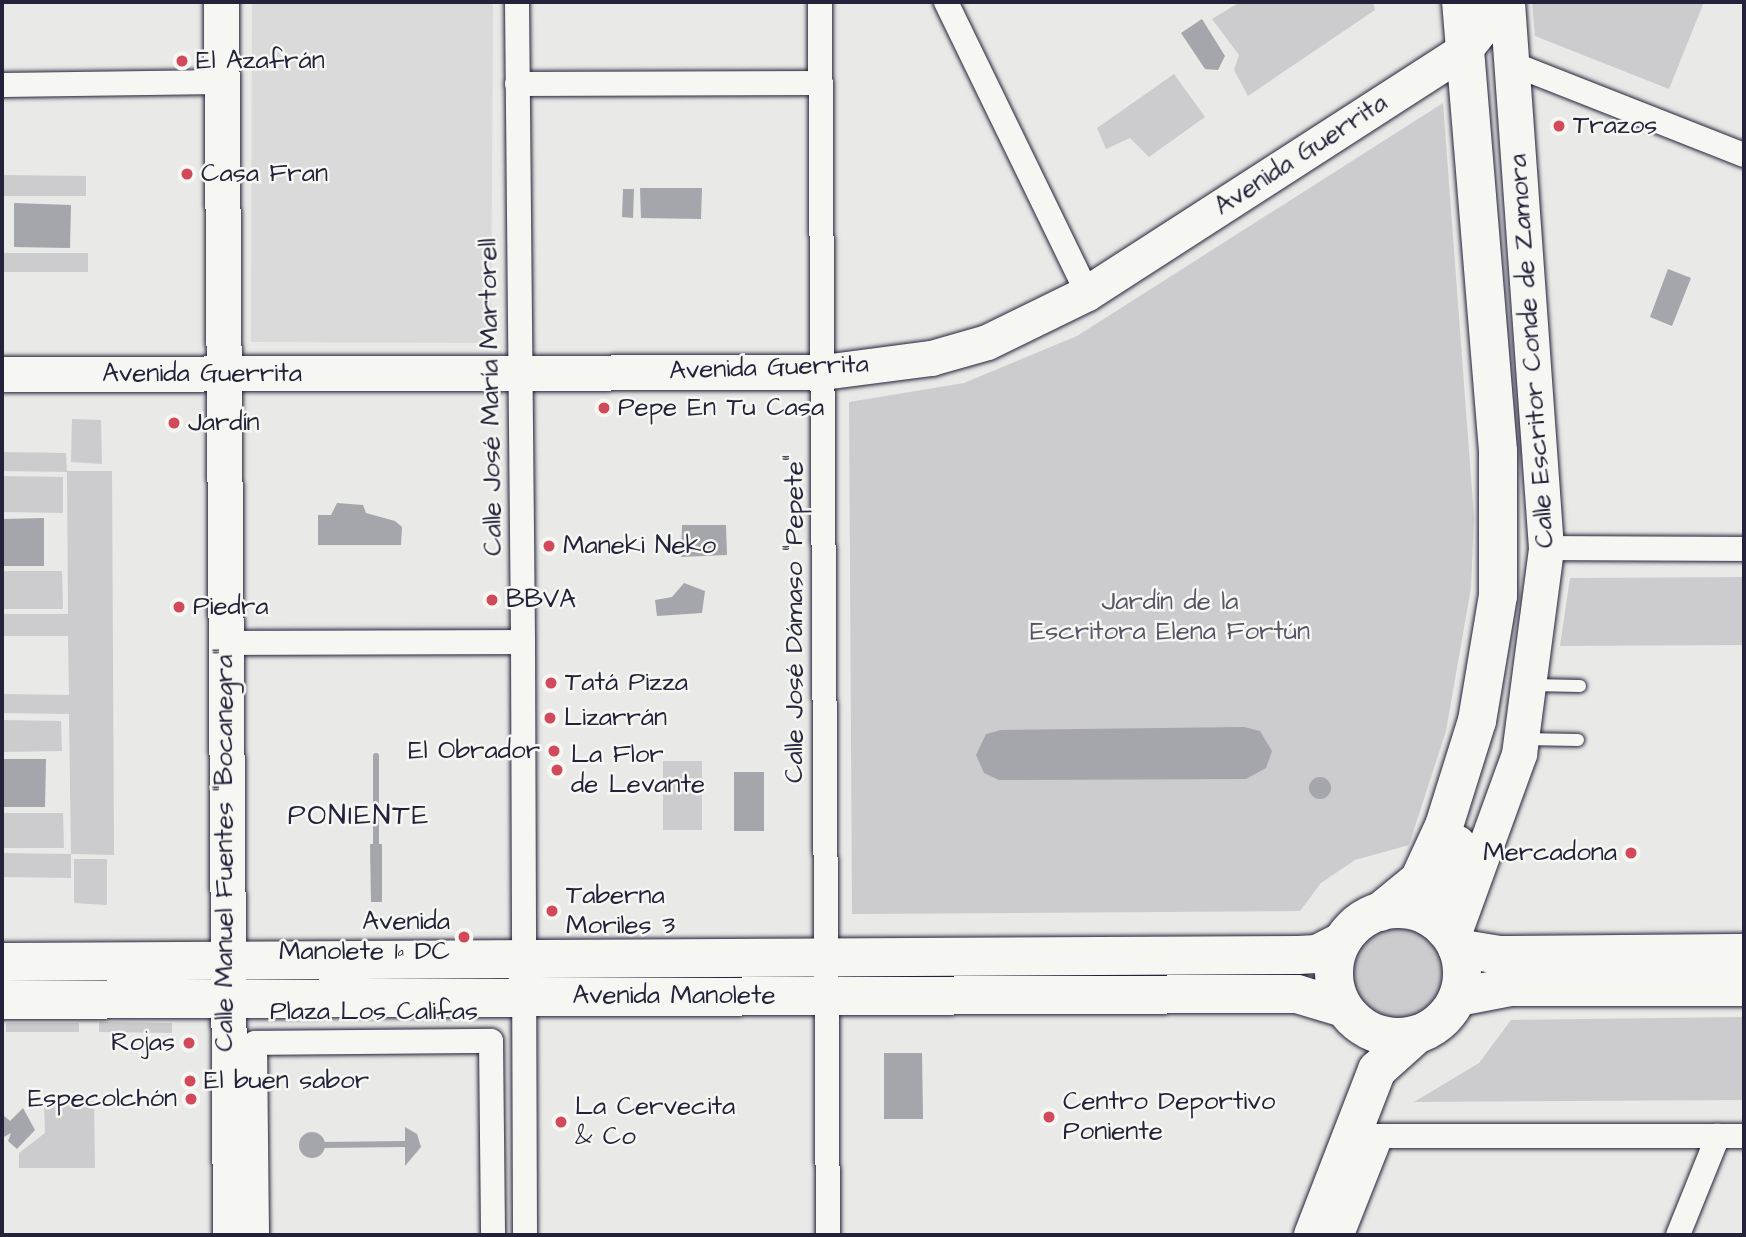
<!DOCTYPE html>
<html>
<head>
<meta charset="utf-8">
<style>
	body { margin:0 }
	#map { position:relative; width:1746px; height:1237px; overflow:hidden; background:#e9e9e7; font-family:"Architects Daughter",sans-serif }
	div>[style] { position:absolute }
	.built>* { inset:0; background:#dadada }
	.green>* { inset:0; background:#ccccce }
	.round { border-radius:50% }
	.water>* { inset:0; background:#a5a5ac }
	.stream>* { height:6px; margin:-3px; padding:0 3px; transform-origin:3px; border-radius:3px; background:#a5a5ac }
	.roads { filter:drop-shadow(0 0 2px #22223b) drop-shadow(0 0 2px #22223b) }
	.lane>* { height:12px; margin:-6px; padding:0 6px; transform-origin:6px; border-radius:6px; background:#f6f6f2 }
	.street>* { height:24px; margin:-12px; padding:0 12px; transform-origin:12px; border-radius:12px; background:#f6f6f2 }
	.secondary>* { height:35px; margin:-17.5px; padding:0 17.5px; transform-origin:17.5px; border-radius:17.5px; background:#f6f6f2 }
	.primary>* { height:38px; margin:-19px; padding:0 19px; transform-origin:19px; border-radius:19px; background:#f6f6f2 }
	.primary>.ring { margin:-19px; padding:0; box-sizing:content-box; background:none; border:38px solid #f6f6f2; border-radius:50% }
	.dots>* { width:19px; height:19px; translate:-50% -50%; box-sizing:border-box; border:4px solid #f6f6f2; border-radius:50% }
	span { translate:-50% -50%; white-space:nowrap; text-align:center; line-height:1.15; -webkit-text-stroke:5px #f6f6f2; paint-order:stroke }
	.poi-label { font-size:26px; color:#22223b }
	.left { translate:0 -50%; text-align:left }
	.right { translate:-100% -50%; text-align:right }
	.street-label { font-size:26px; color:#22223b }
	.park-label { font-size:26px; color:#555567 }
	.neighbourhood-label { font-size:28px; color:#22223b; letter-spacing:2px }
	.frame { position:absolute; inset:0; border:4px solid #22223b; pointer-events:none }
</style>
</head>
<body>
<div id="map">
	<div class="built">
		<i style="clip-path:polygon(252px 2px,493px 2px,491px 343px,251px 342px)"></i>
	</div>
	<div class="green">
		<i style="clip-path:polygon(1240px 2px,1373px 2px,1375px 10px,1248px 96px,1234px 70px,1239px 55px,1212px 19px)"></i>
		<i style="clip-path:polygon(1532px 2px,1704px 2px,1669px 89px,1535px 36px)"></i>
		<i style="clip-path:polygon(1174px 74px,1205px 117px,1149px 157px,1130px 138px,1106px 149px,1097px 128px)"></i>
		<i style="clip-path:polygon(1443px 103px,1474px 517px,1471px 588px,1446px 731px,1409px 845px,1355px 860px,1321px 883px,1300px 911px,852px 914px,849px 402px,964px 383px,1077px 336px)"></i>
		<i style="clip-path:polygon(2px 175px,86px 176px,86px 196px,2px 196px)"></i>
		<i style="clip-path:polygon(2px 253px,88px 253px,88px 272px,3px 272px)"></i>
		<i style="clip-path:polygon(72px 419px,101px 420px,102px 464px,71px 462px)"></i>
		<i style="clip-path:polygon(2px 452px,66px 453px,67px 471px,112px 471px,114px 855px,71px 854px,71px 878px,2px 877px,2px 853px,71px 854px,69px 714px,2px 713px,2px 694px,69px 695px,68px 636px,2px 636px,2px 614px,68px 614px,67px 472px,2px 471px)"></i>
		<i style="clip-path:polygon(2px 476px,63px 477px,63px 513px,2px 512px)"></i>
		<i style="clip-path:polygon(2px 571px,62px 571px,63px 609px,2px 609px)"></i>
		<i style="clip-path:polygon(1744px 577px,1744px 645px,1560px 646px,1570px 578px)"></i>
		<i style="clip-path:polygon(2px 720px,61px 721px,62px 751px,2px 752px)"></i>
		<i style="clip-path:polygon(663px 761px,702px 761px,702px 830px,663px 830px)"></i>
		<i style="clip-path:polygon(2px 813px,63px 813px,64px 848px,2px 848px)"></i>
		<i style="clip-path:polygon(74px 859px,107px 859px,107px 905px,74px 903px)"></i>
		<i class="round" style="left:1353px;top:927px;width:92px;height:92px"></i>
		<i style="clip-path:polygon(1744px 1017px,1744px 1100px,1414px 1102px,1479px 1063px,1511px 1020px)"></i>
		<i style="clip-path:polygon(99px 1022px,172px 1023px,172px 1033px,99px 1032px)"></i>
		<i style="clip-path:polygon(6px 1023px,79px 1023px,79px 1032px,6px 1032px)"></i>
		<i style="clip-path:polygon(44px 1101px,94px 1101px,95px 1168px,19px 1168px,19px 1153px,45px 1133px)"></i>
	</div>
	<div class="water">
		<i style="clip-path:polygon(1202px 19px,1225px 56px,1218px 70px,1205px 69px,1181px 33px)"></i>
		<i style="clip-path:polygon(640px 188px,702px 188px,701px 219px,641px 218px)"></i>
		<i style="clip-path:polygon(623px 189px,634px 189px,633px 218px,622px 217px)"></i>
		<i style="clip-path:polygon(14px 203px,71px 205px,70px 248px,14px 247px)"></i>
		<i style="clip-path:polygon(1668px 269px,1691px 278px,1672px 326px,1650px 317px)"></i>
		<i style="clip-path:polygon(337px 503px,363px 505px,366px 513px,395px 521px,402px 527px,401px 545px,318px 545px,318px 515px,331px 515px)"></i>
		<i style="clip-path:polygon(44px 518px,44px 566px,2px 566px,2px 519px)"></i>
		<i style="clip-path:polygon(682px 525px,726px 525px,727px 555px,681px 557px)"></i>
		<i style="clip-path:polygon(684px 583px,705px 591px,702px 613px,657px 616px,655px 600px,672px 597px)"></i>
		<i style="clip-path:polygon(1244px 727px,1260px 731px,1272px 751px,1266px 768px,1246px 779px,999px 780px,984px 773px,976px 755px,986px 734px,1001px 730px)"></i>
		<i style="clip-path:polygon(2px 759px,46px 759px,45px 807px,2px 807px)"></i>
		<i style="clip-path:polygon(734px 772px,764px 772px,764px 831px,734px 831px)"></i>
		<i class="round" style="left:1309px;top:777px;width:22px;height:22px"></i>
		<i style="clip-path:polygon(370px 844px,382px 844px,382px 902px,371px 902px)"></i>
		<i style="clip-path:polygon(884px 1053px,922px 1053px,923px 1119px,884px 1119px)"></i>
		<i style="clip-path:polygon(23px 1108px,35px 1130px,17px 1149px,8px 1141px,11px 1133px,2px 1138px,2px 1114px,10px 1121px)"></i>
		<i style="clip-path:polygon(405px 1127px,417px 1134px,421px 1147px,405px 1166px)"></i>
		<i class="round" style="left:299px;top:1132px;width:26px;height:26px"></i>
	</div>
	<div class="stream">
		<i style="left:376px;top:844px;width:88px;rotate:-90deg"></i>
		<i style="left:323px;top:1145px;width:82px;rotate:-0.7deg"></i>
	</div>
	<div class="roads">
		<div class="lane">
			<i style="left:1532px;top:685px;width:48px;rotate:1.2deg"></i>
			<i style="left:1522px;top:739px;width:56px;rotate:1deg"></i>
		</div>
		<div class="street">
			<i style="left:517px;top:2px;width:640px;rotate:89.46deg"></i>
			<i style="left:523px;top:642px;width:317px;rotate:89.8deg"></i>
			<i style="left:524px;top:959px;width:14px;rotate:111deg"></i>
			<i style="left:820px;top:2px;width:1233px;rotate:89.63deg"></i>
			<i style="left:946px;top:2px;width:323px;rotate:64.1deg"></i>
			<i style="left:1513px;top:64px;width:248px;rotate:21.5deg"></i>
			<i style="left:517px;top:84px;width:304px;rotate:-0.2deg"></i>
			<i style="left:2px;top:85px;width:219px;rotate:-0.8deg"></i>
			<i style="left:1546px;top:548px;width:198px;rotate:0.3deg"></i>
			<i style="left:224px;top:643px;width:299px;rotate:-0.2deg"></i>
			<i style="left:1352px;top:1136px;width:392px"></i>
			<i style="left:257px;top:1235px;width:192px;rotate:-90.6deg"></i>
			<i style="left:255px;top:1043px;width:236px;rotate:-0.5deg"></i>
			<i style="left:491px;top:1041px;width:194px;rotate:89.4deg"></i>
			<i style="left:525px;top:1235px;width:239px;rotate:-90.2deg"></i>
			<i style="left:524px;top:996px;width:12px;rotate:-55deg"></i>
			<i style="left:1342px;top:1235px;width:103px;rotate:-68.4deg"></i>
			<i style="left:1678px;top:1235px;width:107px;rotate:-68deg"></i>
		</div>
		<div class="secondary">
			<i style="left:221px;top:2px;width:1233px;rotate:89.58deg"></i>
			<i style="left:2px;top:374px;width:821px;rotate:-0.14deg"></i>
			<i style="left:823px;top:372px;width:109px;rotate:-7.4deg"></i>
			<i style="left:931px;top:358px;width:58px;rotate:-15.9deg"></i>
			<i style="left:987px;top:342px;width:111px;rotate:-26.1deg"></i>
			<i style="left:1087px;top:293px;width:450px;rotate:-32.8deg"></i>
			<i style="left:1465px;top:49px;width:60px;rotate:-51deg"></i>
			<i style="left:1452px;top:938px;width:196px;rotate:-70deg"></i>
			<i style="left:1519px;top:754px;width:208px;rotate:-82.5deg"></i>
			<i style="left:1546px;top:548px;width:547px;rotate:-94.09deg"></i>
		</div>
		<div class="primary">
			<i class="ring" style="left:1334px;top:909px;width:90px;height:90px"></i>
			<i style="left:1380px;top:912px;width:50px;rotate:-39.4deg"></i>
			<i style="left:1419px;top:880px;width:60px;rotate:-65.2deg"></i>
			<i style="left:1444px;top:826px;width:110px;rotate:-72.6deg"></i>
			<i style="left:1477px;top:721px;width:127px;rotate:-80.5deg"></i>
			<i style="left:1498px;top:596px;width:145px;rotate:-90deg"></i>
			<i style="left:1498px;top:451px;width:451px;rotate:-94.7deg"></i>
			<i style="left:1445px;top:930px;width:42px;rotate:-94.1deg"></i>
			<i style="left:1442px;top:888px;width:46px;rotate:-71.2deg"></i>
			<i style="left:1457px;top:948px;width:43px;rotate:9.5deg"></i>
			<i style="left:1499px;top:955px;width:245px;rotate:-0.5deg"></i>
			<i style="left:2px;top:962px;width:1296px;rotate:-0.31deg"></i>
			<i style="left:1298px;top:955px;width:19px;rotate:-3deg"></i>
			<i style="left:1317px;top:954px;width:27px;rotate:-27deg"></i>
			<i style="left:1458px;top:997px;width:53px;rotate:-10.9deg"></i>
			<i style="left:1510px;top:987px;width:234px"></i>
			<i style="left:2px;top:1000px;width:1295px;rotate:-0.27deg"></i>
			<i style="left:1297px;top:994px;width:49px;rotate:16.6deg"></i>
			<i style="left:1313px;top:1235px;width:177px;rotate:-68.8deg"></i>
			<i style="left:1377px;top:1070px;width:52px;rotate:-41.9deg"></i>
		</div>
	</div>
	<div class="dots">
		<i style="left:182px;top:61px;background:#d1495b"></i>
		<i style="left:1559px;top:126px;background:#d1495b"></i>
		<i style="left:187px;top:174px;background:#d1495b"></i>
		<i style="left:604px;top:408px;background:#d1495b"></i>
		<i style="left:174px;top:423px;background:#d1495b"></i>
		<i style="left:549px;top:546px;background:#d1495b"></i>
		<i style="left:492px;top:600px;background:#d1495b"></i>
		<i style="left:179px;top:607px;background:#d1495b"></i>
		<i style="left:551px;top:683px;background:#d1495b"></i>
		<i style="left:550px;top:718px;background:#d1495b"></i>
		<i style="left:554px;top:751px;background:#d1495b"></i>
		<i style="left:557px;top:770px;background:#d1495b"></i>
		<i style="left:1631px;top:853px;background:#d1495b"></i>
		<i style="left:552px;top:911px;background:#d1495b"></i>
		<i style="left:464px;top:937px;background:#d1495b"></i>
		<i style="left:189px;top:1043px;background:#d1495b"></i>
		<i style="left:190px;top:1081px;background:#d1495b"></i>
		<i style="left:191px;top:1099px;background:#d1495b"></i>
		<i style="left:1049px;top:1117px;background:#d1495b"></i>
		<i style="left:561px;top:1122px;background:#d1495b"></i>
	</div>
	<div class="poi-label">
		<span class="left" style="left:196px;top:61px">El Azafrán</span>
		<span class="left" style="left:1573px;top:126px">Trazos</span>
		<span class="left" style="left:201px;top:174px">Casa Fran</span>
		<span class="left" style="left:618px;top:408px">Pepe En Tu Casa</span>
		<span class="left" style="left:188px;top:423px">Jardín</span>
		<span class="left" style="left:563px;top:546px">Maneki Neko</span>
		<span class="left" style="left:506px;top:600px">BBVA</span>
		<span class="left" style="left:193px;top:607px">Piedra</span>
		<span class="left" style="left:565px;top:683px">Tatá Pizza</span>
		<span class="left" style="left:564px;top:718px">Lizarrán</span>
		<span class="right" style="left:540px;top:751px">El Obrador</span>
		<span class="left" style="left:571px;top:770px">La Flor<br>de Levante</span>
		<span class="right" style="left:1617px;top:853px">Mercadona</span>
		<span class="left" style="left:566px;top:911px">Taberna<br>Moriles 3</span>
		<span class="right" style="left:450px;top:937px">Avenida<br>Manolete 1ª DC</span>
		<span class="right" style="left:175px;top:1043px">Rojas</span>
		<span class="left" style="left:204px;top:1081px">El buen sabor</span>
		<span class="right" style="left:177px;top:1099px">Especolchón</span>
		<span class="left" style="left:1063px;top:1117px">Centro Deportivo<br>Poniente</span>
		<span class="left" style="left:575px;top:1122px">La Cervecita<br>&amp; Co</span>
	</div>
	<div class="street-label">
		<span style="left:1301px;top:155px;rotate:-33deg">Avenida Guerrita</span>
		<span style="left:1532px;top:351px;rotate:-94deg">Calle Escritor Conde de Zamora</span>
		<span style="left:769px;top:368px;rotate:-2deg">Avenida Guerrita</span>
		<span style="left:202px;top:374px">Avenida Guerrita</span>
		<span style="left:491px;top:397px;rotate:-91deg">Calle José María Martorell</span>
		<span style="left:795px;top:619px;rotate:-90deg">Calle José Dámaso "Pepete"</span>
		<span style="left:225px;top:850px;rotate:-90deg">Calle Manuel Fuentes "Bocanegra"</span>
		<span style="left:674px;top:996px">Avenida Manolete</span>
		<span style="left:374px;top:1012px">Plaza Los Califas</span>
	</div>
	<div class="park-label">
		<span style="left:1170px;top:617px">Jardín de la<br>Escritora Elena Fortún</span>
	</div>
	<div class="neighbourhood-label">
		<span style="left:359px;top:816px">PONIENTE</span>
	</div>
	<div class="frame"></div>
</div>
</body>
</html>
